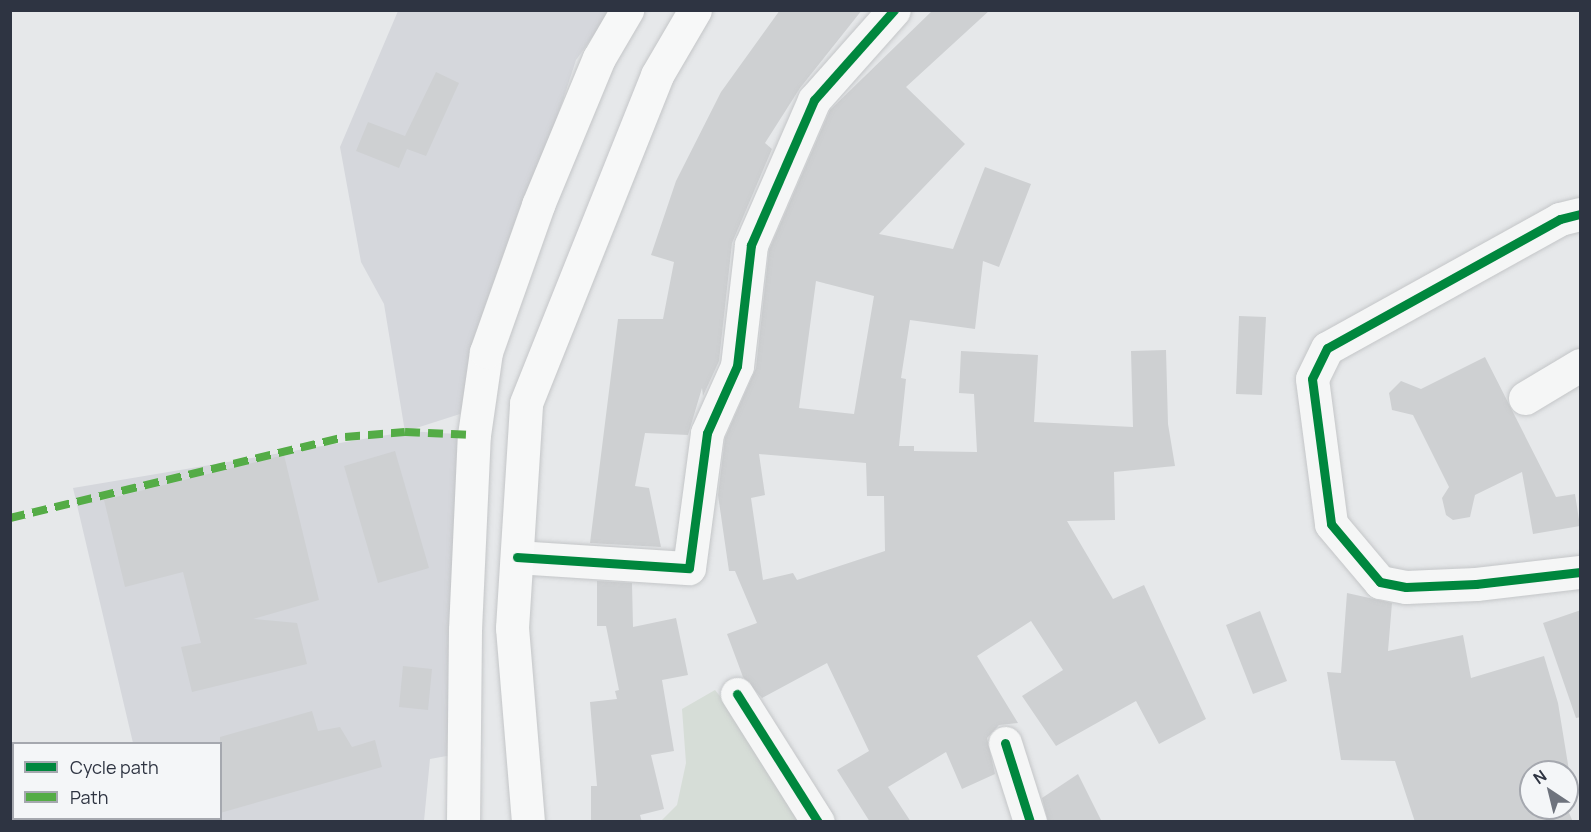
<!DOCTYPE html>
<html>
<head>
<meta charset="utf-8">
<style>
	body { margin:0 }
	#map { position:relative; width:1591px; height:832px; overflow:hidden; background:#e6e8ea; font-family:Manrope,sans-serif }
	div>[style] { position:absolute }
	.built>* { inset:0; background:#d5d7dc }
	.green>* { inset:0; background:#d6ddd7 }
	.building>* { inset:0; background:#ced0d2 }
	.roads { filter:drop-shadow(0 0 2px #c4c6c8) drop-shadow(0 0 2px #c4c6c8) }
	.minor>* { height:33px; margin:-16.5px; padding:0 16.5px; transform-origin:16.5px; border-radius:16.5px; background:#f5f6f6 }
	.major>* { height:33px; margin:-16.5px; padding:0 16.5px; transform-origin:16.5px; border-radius:16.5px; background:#f7f8f8 }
	.quiet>* { height:8px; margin-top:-4px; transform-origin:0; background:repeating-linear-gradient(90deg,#54ac46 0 15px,transparent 0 23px) }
	.cycleway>* { height:9px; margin:-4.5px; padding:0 4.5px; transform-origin:4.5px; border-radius:4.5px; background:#00873e }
	span { translate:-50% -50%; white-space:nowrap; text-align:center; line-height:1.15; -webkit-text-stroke:4.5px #f4f6f8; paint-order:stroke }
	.frame { position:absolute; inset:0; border:12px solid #2e3442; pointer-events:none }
	.legend { position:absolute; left:12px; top:742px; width:210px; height:78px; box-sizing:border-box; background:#f4f6f8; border:2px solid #a5a8af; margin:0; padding:8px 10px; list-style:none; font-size:18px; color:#2e3442 }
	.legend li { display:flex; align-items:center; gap:12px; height:30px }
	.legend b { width:30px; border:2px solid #a5a8af }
	.north { position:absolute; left:1519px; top:760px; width:60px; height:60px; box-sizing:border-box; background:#f4f6f8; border:2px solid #a5a8af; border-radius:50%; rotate:325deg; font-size:16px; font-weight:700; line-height:24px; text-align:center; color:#2e3442 }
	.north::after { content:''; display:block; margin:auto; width:21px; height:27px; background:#6e737d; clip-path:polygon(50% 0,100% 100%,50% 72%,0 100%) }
</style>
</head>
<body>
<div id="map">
	<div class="built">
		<i style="clip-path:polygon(398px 11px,611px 11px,576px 60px,460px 414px,407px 431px,474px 435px,463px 753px,430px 759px,424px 821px,151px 821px,220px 818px,220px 744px,133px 743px,73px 488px,405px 432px,384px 304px,361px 262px,340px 147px)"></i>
	</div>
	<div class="green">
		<i style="clip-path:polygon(715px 690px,742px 724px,804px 822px,660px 822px,677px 805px,686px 763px,682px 709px)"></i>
	</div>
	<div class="building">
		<i style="clip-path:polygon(780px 10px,862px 10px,800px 88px,765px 143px,772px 149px,732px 243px,719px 361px,703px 396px,702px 388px,688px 435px,645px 433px,635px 486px,649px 488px,661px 547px,590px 543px,618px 319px,663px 319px,674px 262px,651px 255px,676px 181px,721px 92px)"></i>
		<i style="clip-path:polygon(evenodd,933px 10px,990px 10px,906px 87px,965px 144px,879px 234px,953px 249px,985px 167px,1031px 184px,999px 267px,983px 261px,975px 329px,910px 320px,901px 378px,906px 379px,899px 446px,914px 446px,914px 451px,977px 452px,974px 394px,959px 393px,961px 351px,1038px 355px,1034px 422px,1133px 427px,1131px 351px,1166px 350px,1168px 424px,1175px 466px,1114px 472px,1115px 520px,1067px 521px,1113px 599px,1144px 585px,1206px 719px,1159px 744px,1136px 701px,1056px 746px,1022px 696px,1063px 670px,1031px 621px,977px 656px,1018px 723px,999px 725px,987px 738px,995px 774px,962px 789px,946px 752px,888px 787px,911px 822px,870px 822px,837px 770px,869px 751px,827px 663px,762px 698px,743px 677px,727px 634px,757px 623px,735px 571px,729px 571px,718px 495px,725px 438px,756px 368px,769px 250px,830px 110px,933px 10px,816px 281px,874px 296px,854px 414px,799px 408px,816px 281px,933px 10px,759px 454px,866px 463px,867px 496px,884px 496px,885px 551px,797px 580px,793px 573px,763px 580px,751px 498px,765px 495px,759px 454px)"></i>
		<i style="clip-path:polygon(436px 72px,459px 83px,426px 156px,407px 149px,399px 168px,356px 151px,368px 122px,405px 136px)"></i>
		<i style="clip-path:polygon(1239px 316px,1266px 317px,1262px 395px,1236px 394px)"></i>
		<i style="clip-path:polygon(1485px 357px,1556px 497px,1575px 494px,1580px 526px,1533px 534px,1522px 472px,1475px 495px,1470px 517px,1453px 520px,1446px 515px,1442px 498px,1449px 487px,1413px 415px,1392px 410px,1389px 393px,1401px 381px,1421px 389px)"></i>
		<i style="clip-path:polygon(395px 451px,429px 568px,378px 583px,344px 466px)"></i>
		<i style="clip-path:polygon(284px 455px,319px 600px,253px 619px,297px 623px,307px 664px,192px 692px,181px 647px,201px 643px,183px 572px,125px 587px,104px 500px)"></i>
		<i style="clip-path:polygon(597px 581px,632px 583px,633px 627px,676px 618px,688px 675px,662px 680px,674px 751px,651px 755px,664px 809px,640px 815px,642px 822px,591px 822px,591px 786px,597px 786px,590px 702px,617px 699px,615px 691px,619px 690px,606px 626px,597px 626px)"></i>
		<i style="clip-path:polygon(1347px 593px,1392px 603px,1388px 651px,1463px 635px,1471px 678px,1544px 656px,1558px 703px,1573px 795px,1567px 796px,1567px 772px,1531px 772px,1531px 808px,1567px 808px,1573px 822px,1415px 822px,1395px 761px,1341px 760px,1327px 672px,1341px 673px)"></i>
		<i style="clip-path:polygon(1581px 610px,1581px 717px,1576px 718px,1543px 623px)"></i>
		<i style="clip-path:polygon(1260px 611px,1287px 681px,1253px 694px,1226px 625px)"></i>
		<i style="clip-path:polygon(403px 666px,432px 669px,428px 710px,399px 707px)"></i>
		<i style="clip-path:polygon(312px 711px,318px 731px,340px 727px,352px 747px,375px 740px,382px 767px,220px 813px,220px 737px)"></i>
		<i style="clip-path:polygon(1078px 774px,1102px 822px,1048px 822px,1042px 798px)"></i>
	</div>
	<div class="roads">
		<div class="minor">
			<i style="left:1580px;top:214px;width:21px;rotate:166deg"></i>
			<i style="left:1560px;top:219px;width:266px;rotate:151deg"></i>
			<i style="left:1327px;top:348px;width:34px;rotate:116deg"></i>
			<i style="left:1312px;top:379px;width:146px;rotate:82.5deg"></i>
			<i style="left:1331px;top:524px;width:76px;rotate:49.8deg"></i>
			<i style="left:1380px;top:582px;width:26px;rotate:11deg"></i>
			<i style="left:1406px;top:587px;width:70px;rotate:-2.5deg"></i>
			<i style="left:1476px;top:584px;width:105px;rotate:-6.6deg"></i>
			<i style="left:1525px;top:398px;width:64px;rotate:-31deg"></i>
			<i style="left:517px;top:557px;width:172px;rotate:3.7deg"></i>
			<i style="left:689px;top:568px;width:136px;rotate:-82.4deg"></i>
			<i style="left:707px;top:433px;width:73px;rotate:-65.9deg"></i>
			<i style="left:737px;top:366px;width:122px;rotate:-83.4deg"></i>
			<i style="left:751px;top:245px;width:158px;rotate:-66.5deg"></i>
			<i style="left:814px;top:100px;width:120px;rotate:-48.4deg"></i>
			<i style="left:737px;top:694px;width:151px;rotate:57.7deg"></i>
			<i style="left:1005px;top:743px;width:83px;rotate:72.4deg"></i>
		</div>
		<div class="major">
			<i style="left:463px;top:822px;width:192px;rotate:-89.4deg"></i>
			<i style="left:465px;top:630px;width:195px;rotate:-87.4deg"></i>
			<i style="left:474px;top:435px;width:84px;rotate:-81.8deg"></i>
			<i style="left:486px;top:352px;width:156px;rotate:-70.5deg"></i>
			<i style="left:538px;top:205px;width:159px;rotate:-67.5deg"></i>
			<i style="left:599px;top:58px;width:56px;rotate:-59.7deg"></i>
			<i style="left:528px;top:822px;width:195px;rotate:-94.7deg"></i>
			<i style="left:512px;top:628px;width:225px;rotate:-86.4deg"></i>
			<i style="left:526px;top:403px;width:353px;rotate:-68.2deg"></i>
			<i style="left:657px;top:75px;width:75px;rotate:-59.7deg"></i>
		</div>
	</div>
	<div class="quiet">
		<i style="left:10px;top:518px;width:345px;rotate:-13.6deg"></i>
		<i style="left:345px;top:437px;width:60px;rotate:-4.8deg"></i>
		<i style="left:405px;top:432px;width:69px;rotate:2.5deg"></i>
	</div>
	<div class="cycleway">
		<i style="left:1580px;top:214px;width:21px;rotate:166deg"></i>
		<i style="left:1560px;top:219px;width:266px;rotate:151deg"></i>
		<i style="left:1327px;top:348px;width:34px;rotate:116deg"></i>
		<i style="left:1312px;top:379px;width:146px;rotate:82.5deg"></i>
		<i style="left:1331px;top:524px;width:76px;rotate:49.8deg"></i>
		<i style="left:1380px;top:582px;width:26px;rotate:11deg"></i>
		<i style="left:1406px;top:587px;width:70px;rotate:-2.5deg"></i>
		<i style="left:1476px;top:584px;width:105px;rotate:-6.6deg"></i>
		<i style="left:517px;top:557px;width:172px;rotate:3.7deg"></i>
		<i style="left:689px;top:568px;width:136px;rotate:-82.4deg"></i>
		<i style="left:707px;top:433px;width:73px;rotate:-65.9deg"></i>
		<i style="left:737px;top:366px;width:122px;rotate:-83.4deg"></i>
		<i style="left:751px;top:245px;width:158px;rotate:-66.5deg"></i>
		<i style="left:814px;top:100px;width:120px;rotate:-48.4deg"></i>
		<i style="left:737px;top:694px;width:151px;rotate:57.7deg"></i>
		<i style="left:1005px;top:743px;width:83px;rotate:72.4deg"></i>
	</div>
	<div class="frame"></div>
	<ul class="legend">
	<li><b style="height:8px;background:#00873e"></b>Cycle path</li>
	<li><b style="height:8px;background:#54ac46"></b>Path</li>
	</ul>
	<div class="north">N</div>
</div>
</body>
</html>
